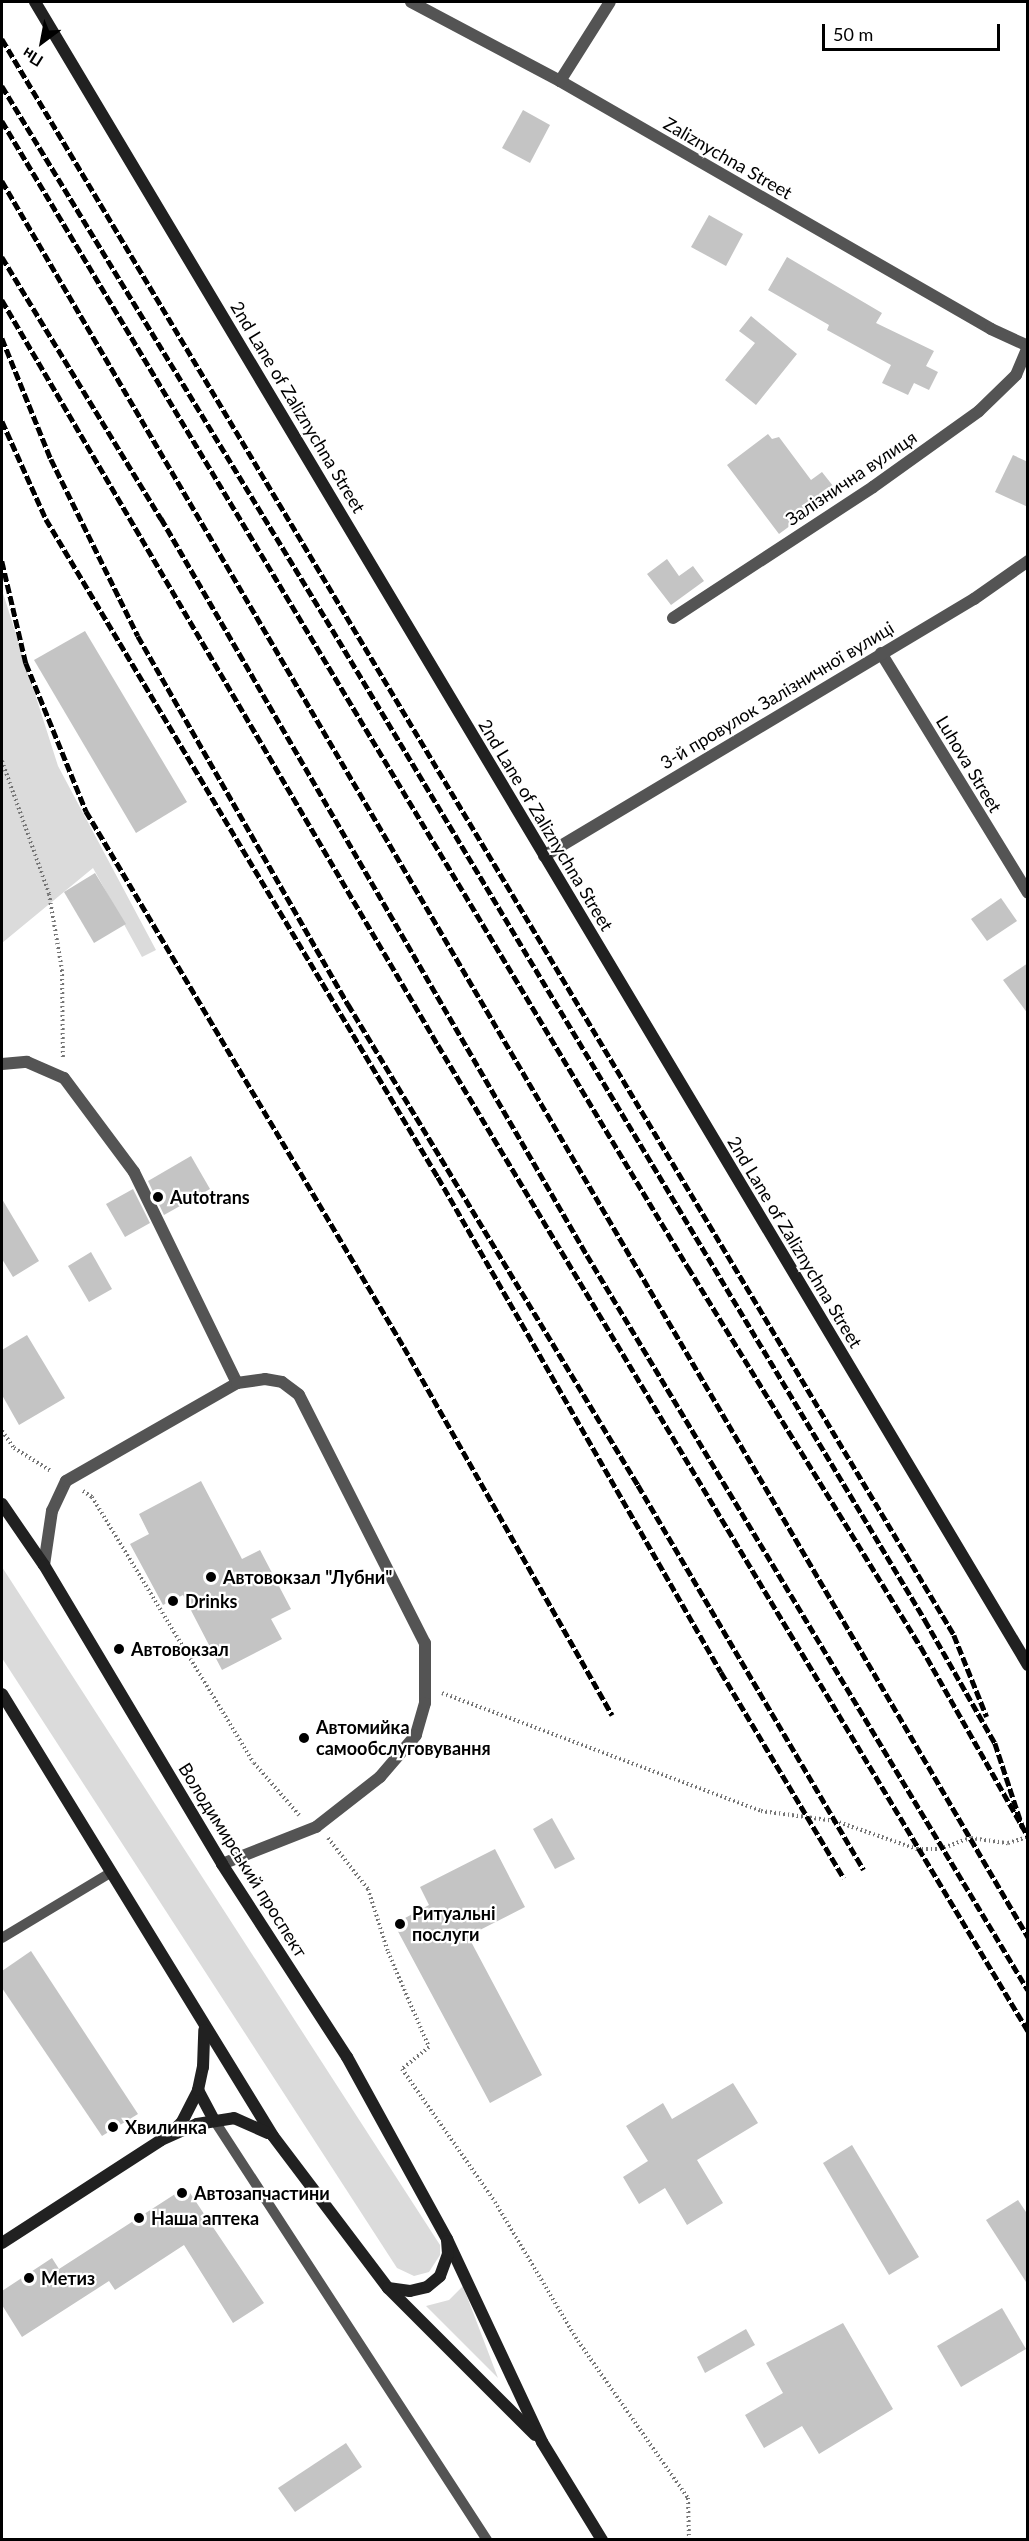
<!DOCTYPE html>
<html>
<head>
<meta charset="utf-8">
<style>
	body { margin:0 }
	#map { position:relative; width:1029px; height:2541px; overflow:hidden; background:#fff; font-family:Lato,sans-serif }
	div>[style] { position:absolute }
	.green>* { inset:0; background:#dbdbdb }
	.building>* { inset:0; background:#c4c4c4 }
	.path>* { height:4px; margin-top:-2px; transform-origin:0; background:repeating-linear-gradient(90deg,#767676 0 1.5px,transparent 0 4.5px) }
	.lane>* { height:10px; margin:-5px; padding:0 5px; transform-origin:5px; border-radius:5px; background:#545454 }
	.street>* { height:12px; margin:-6px; padding:0 6px; transform-origin:6px; border-radius:6px; background:#545454 }
	.secondary>* { height:12px; margin:-6px; padding:0 6px; transform-origin:6px; border-radius:6px; background:#212121 }
	.rail>* { height:4.5px; margin-top:-2.25px; transform-origin:0; background:repeating-linear-gradient(90deg,#000 0 9px,transparent 0 12px) }
	.dots>* { width:16px; height:16px; translate:-50% -50%; box-sizing:border-box; border:3px solid #fff; border-radius:50% }
	span { translate:-50% -50%; white-space:nowrap; text-align:center; line-height:1.15; -webkit-text-stroke:4.5px #fff; paint-order:stroke }
	.street-label { font-size:18px; color:#000 }
	.poi-label { font-size:18px; color:#000; font-weight:700 }
	.left { translate:0 -50%; text-align:left }
	.frame { position:absolute; inset:0; border:3px solid #000; pointer-events:none }
	.north { position:absolute; left:12px; top:12px; width:60px; height:60px; -webkit-text-stroke:4px #fff; paint-order:stroke; rotate:212deg; font-size:16px; font-weight:700; line-height:24px; text-align:center; color:#000 }
	.north::after { content:''; display:block; margin:auto; width:21px; height:27px; background:#000; clip-path:polygon(50% 0,100% 100%,50% 72%,0 100%) }
	.scale { position:absolute; left:822px; top:24px; width:178px; height:27px; box-sizing:border-box; border:3px solid #000; border-top:0; padding-left:8px; font-size:18px; line-height:21px; white-space:nowrap; color:#000; -webkit-text-stroke:4px #fff; paint-order:stroke }
</style>
</head>
<body>
<div id="map">
	<div class="green">
		<i style="clip-path:polygon(2px 590px,58px 766px,156px 950px,142px 957px,93px 868px,2px 943px)"></i>
		<i style="clip-path:polygon(2px 1567px,440px 2245px,440px 2255px,429px 2272px,414px 2276px,397px 2268px,2px 1658px)"></i>
		<i style="clip-path:polygon(463px 2286px,498px 2378px,426px 2306px,449px 2300px)"></i>
	</div>
	<div class="building">
		<i style="clip-path:polygon(523px 110px,550px 125px,530px 163px,502px 148px)"></i>
		<i style="clip-path:polygon(709px 215px,743px 234px,726px 266px,691px 247px)"></i>
		<i style="clip-path:polygon(787px 257px,882px 313px,876px 323px,934px 351px,926px 366px,938px 372px,929px 390px,914px 383px,908px 395px,882px 383px,891px 365px,827px 330px,829px 325px,768px 290px)"></i>
		<i style="clip-path:polygon(751px 316px,797px 354px,756px 405px,725px 380px,755px 343px,739px 331px)"></i>
		<i style="clip-path:polygon(768px 434px,772px 439px,779px 437px,811px 480px,822px 472px,837px 491px,779px 534px,727px 465px)"></i>
		<i style="clip-path:polygon(1013px 455px,1028px 462px,1028px 507px,995px 492px)"></i>
		<i style="clip-path:polygon(667px 559px,679px 576px,693px 566px,704px 581px,671px 605px,647px 574px)"></i>
		<i style="clip-path:polygon(85px 631px,187px 802px,136px 833px,34px 660px)"></i>
		<i style="clip-path:polygon(95px 873px,126px 924px,94px 943px,64px 892px)"></i>
		<i style="clip-path:polygon(1001px 898px,1017px 921px,987px 941px,971px 919px)"></i>
		<i style="clip-path:polygon(1028px 963px,1028px 1014px,1003px 980px)"></i>
		<i style="clip-path:polygon(191px 1156px,210px 1189px,164px 1215px,148px 1181px)"></i>
		<i style="clip-path:polygon(133px 1189px,150px 1223px,125px 1237px,106px 1204px)"></i>
		<i style="clip-path:polygon(2px 1199px,39px 1261px,13px 1277px,2px 1259px)"></i>
		<i style="clip-path:polygon(91px 1252px,112px 1289px,89px 1302px,68px 1266px)"></i>
		<i style="clip-path:polygon(27px 1335px,65px 1398px,19px 1425px,2px 1395px,2px 1350px)"></i>
		<i style="clip-path:polygon(201px 1481px,242px 1559px,260px 1550px,291px 1609px,271px 1619px,282px 1639px,222px 1670px,183px 1595px,163px 1605px,130px 1544px,149px 1534px,139px 1514px)"></i>
		<i style="clip-path:polygon(552px 1818px,575px 1859px,555px 1869px,533px 1829px)"></i>
		<i style="clip-path:polygon(495px 1849px,525px 1907px,468px 1936px,542px 2075px,490px 2103px,394px 1924px,429px 1905px,420px 1887px)"></i>
		<i style="clip-path:polygon(31px 1951px,138px 2114px,102px 2136px,2px 1988px,2px 1971px)"></i>
		<i style="clip-path:polygon(733px 2083px,758px 2123px,697px 2160px,723px 2203px,687px 2225px,665px 2188px,639px 2204px,623px 2177px,648px 2161px,626px 2126px,663px 2103px,672px 2119px)"></i>
		<i style="clip-path:polygon(852px 2145px,919px 2257px,889px 2275px,823px 2163px)"></i>
		<i style="clip-path:polygon(186px 2187px,264px 2303px,233px 2323px,184px 2245px,115px 2290px,109px 2281px,22px 2337px,2px 2305px,2px 2291px,52px 2258px,59px 2269px)"></i>
		<i style="clip-path:polygon(1018px 2200px,1028px 2215px,1028px 2285px,986px 2220px)"></i>
		<i style="clip-path:polygon(1002px 2308px,1026px 2349px,961px 2387px,937px 2346px)"></i>
		<i style="clip-path:polygon(843px 2323px,893px 2409px,819px 2454px,802px 2426px,764px 2448px,745px 2415px,783px 2393px,766px 2363px)"></i>
		<i style="clip-path:polygon(746px 2329px,755px 2345px,705px 2373px,697px 2357px)"></i>
		<i style="clip-path:polygon(346px 2443px,362px 2467px,295px 2512px,278px 2488px)"></i>
	</div>
	<div class="path">
		<i style="left:2px;top:761px;width:141px;rotate:70.5deg"></i>
		<i style="left:49px;top:894px;width:77px;rotate:80.3deg"></i>
		<i style="left:62px;top:970px;width:90px;rotate:89.4deg"></i>
		<i style="left:2px;top:1431px;width:21px;rotate:55deg"></i>
		<i style="left:14px;top:1448px;width:44px;rotate:31.9deg"></i>
		<i style="left:83px;top:1491px;width:11px;rotate:34deg"></i>
		<i style="left:92px;top:1497px;width:311px;rotate:58.7deg"></i>
		<i style="left:254px;top:1763px;width:69px;rotate:49.1deg"></i>
		<i style="left:442px;top:1693px;width:340px;rotate:20.3deg"></i>
		<i style="left:761px;top:1811px;width:75px;rotate:7.7deg"></i>
		<i style="left:835px;top:1821px;width:87px;rotate:18.9deg"></i>
		<i style="left:917px;top:1849px;width:23px"></i>
		<i style="left:940px;top:1849px;width:33px;rotate:-20deg"></i>
		<i style="left:971px;top:1838px;width:37px;rotate:8deg"></i>
		<i style="left:1008px;top:1843px;width:21px;rotate:-17deg"></i>
		<i style="left:328px;top:1838px;width:65px;rotate:51.9deg"></i>
		<i style="left:368px;top:1889px;width:66px;rotate:72.4deg"></i>
		<i style="left:388px;top:1952px;width:103px;rotate:66.7deg"></i>
		<i style="left:429px;top:2047px;width:35px;rotate:141deg"></i>
		<i style="left:402px;top:2069px;width:162px;rotate:55deg"></i>
		<i style="left:495px;top:2202px;width:162px;rotate:59.2deg"></i>
		<i style="left:578px;top:2341px;width:192px;rotate:55deg"></i>
		<i style="left:688px;top:2498px;width:42px;rotate:88.6deg"></i>
	</div>
	<div class="lane">
		<i style="left:2px;top:1938px;width:128px;rotate:-31deg"></i>
		<i style="left:214px;top:2120px;width:501px;rotate:56.98deg"></i>
	</div>
	<div class="street">
		<i style="left:411px;top:2px;width:169px;rotate:27.9deg"></i>
		<i style="left:560px;top:81px;width:497px;rotate:29.9deg"></i>
		<i style="left:991px;top:329px;width:41px;rotate:24.7deg"></i>
		<i style="left:560px;top:81px;width:93px;rotate:-57.7deg"></i>
		<i style="left:673px;top:618px;width:239px;rotate:-33.2deg"></i>
		<i style="left:873px;top:487px;width:130px;rotate:-35.6deg"></i>
		<i style="left:979px;top:411px;width:52px;rotate:-44.2deg"></i>
		<i style="left:1016px;top:375px;width:30px;rotate:-67deg"></i>
		<i style="left:881px;top:653px;width:281px;rotate:58.5deg"></i>
		<i style="left:544px;top:856px;width:501px;rotate:-30.87deg"></i>
		<i style="left:974px;top:599px;width:66px;rotate:-35.1deg"></i>
		<i style="left:2px;top:1064px;width:25px;rotate:-5deg"></i>
		<i style="left:27px;top:1062px;width:40px;rotate:23.4deg"></i>
		<i style="left:64px;top:1078px;width:117px;rotate:53.3deg"></i>
		<i style="left:134px;top:1172px;width:235px;rotate:64deg"></i>
		<i style="left:44px;top:1565px;width:55px;rotate:-81.6deg"></i>
		<i style="left:52px;top:1511px;width:33px;rotate:-65deg"></i>
		<i style="left:66px;top:1481px;width:197px;rotate:-29.8deg"></i>
		<i style="left:237px;top:1383px;width:28px;rotate:-8deg"></i>
		<i style="left:265px;top:1379px;width:17px;rotate:10deg"></i>
		<i style="left:282px;top:1382px;width:21px;rotate:37deg"></i>
		<i style="left:299px;top:1395px;width:278px;rotate:63.1deg"></i>
		<i style="left:425px;top:1643px;width:60px;rotate:90deg"></i>
		<i style="left:425px;top:1703px;width:33px;rotate:106deg"></i>
		<i style="left:416px;top:1735px;width:55px;rotate:130.6deg"></i>
		<i style="left:380px;top:1777px;width:81px;rotate:142deg"></i>
		<i style="left:316px;top:1827px;width:101px;rotate:158.5deg"></i>
	</div>
	<div class="secondary">
		<i style="left:35px;top:2px;width:1937px;rotate:59.16deg"></i>
		<i style="left:2px;top:1504px;width:74px;rotate:55.5deg"></i>
		<i style="left:44px;top:1565px;width:348px;rotate:59.2deg"></i>
		<i style="left:222px;top:1864px;width:230px;rotate:57.1deg"></i>
		<i style="left:347px;top:2057px;width:208px;rotate:61.2deg"></i>
		<i style="left:447px;top:2239px;width:224px;rotate:64.9deg"></i>
		<i style="left:542px;top:2442px;width:115px;rotate:58.5deg"></i>
		<i style="left:2px;top:1694px;width:518px;rotate:58.49deg"></i>
		<i style="left:273px;top:2136px;width:191px;rotate:52.9deg"></i>
		<i style="left:388px;top:2288px;width:22px;rotate:8deg"></i>
		<i style="left:410px;top:2291px;width:17px;rotate:-13deg"></i>
		<i style="left:427px;top:2287px;width:17px;rotate:-40deg"></i>
		<i style="left:440px;top:2276px;width:23px;rotate:-70deg"></i>
		<i style="left:448px;top:2254px;width:13px;rotate:-94deg"></i>
		<i style="left:198px;top:2090px;width:34px;rotate:62deg"></i>
		<i style="left:171px;top:2133px;width:16px;rotate:-45deg"></i>
		<i style="left:182px;top:2122px;width:36px;rotate:-63deg"></i>
		<i style="left:198px;top:2090px;width:24px;rotate:-78deg"></i>
		<i style="left:203px;top:2067px;width:37px;rotate:-88deg"></i>
		<i style="left:2px;top:2243px;width:189px;rotate:-32.9deg"></i>
		<i style="left:161px;top:2140px;width:39px;rotate:-24deg"></i>
		<i style="left:197px;top:2124px;width:37px;rotate:-9deg"></i>
		<i style="left:234px;top:2118px;width:37px;rotate:24deg"></i>
		<i style="left:388px;top:2288px;width:208px;rotate:45deg"></i>
	</div>
	<div class="rail">
		<i style="left:2px;top:39px;width:1858px;rotate:59.18deg"></i>
		<i style="left:954px;top:1635px;width:88px;rotate:68.1deg"></i>
		<i style="left:2px;top:86px;width:624px;rotate:58.71deg"></i>
		<i style="left:326px;top:619px;width:1167px;rotate:59.1deg"></i>
		<i style="left:925px;top:1620px;width:142px;rotate:60.4deg"></i>
		<i style="left:995px;top:1743px;width:89px;rotate:71.8deg"></i>
		<i style="left:2px;top:121px;width:1336px;rotate:59.1deg"></i>
		<i style="left:688px;top:1267px;width:446px;rotate:58.5deg"></i>
		<i style="left:921px;top:1647px;width:217px;rotate:60.5deg"></i>
		<i style="left:2px;top:181px;width:2034px;rotate:59.7deg"></i>
		<i style="left:2px;top:257px;width:306px;rotate:58.7deg"></i>
		<i style="left:161px;top:518px;width:851px;rotate:59.97deg"></i>
		<i style="left:587px;top:1255px;width:857px;rotate:59.04deg"></i>
		<i style="left:2px;top:300px;width:863px;rotate:59.66deg"></i>
		<i style="left:438px;top:1045px;width:1149px;rotate:59.1deg"></i>
		<i style="left:2px;top:338px;width:131px;rotate:68deg"></i>
		<i style="left:51px;top:459px;width:197px;rotate:63.8deg"></i>
		<i style="left:138px;top:636px;width:424px;rotate:60.3deg"></i>
		<i style="left:348px;top:1004px;width:562px;rotate:58.91deg"></i>
		<i style="left:638px;top:1485px;width:446px;rotate:59.6deg"></i>
		<i style="left:2px;top:421px;width:107px;rotate:65.8deg"></i>
		<i style="left:46px;top:519px;width:766px;rotate:59.22deg"></i>
		<i style="left:438px;top:1177px;width:570px;rotate:60.24deg"></i>
		<i style="left:721px;top:1672px;width:240px;rotate:59.2deg"></i>
		<i style="left:2px;top:561px;width:105px;rotate:76.8deg"></i>
		<i style="left:26px;top:663px;width:160px;rotate:67.9deg"></i>
		<i style="left:86px;top:811px;width:623px;rotate:59.32deg"></i>
		<i style="left:404px;top:1347px;width:423px;rotate:60.5deg"></i>
	</div>
	<div class="dots">
		<i style="left:158px;top:1197px;background:#000"></i>
		<i style="left:211px;top:1577px;background:#000"></i>
		<i style="left:173px;top:1601px;background:#000"></i>
		<i style="left:119px;top:1649px;background:#000"></i>
		<i style="left:304px;top:1738px;background:#000"></i>
		<i style="left:400px;top:1924px;background:#000"></i>
		<i style="left:113px;top:2127px;background:#000"></i>
		<i style="left:182px;top:2193px;background:#000"></i>
		<i style="left:139px;top:2218px;background:#000"></i>
		<i style="left:29px;top:2278px;background:#000"></i>
	</div>
	<div class="street-label">
		<span style="left:728px;top:158px;rotate:30deg">Zaliznychna Street</span>
		<span style="left:298px;top:407px;rotate:59deg">2nd Lane of Zaliznychna Street</span>
		<span style="left:851px;top:478px;rotate:-34deg">Залізнична вулиця</span>
		<span style="left:777px;top:695px;rotate:-31deg">3-й провулок Залізничної вулиці</span>
		<span style="left:969px;top:764px;rotate:59deg">Luhova Street</span>
		<span style="left:546px;top:825px;rotate:59deg">2nd Lane of Zaliznychna Street</span>
		<span style="left:795px;top:1242px;rotate:59deg">2nd Lane of Zaliznychna Street</span>
		<span style="left:243px;top:1860px;rotate:58deg">Володимирський проспект</span>
	</div>
	<div class="poi-label">
		<span class="left" style="left:170px;top:1197px">Autotrans</span>
		<span class="left" style="left:223px;top:1577px">Автовокзал "Лубни"</span>
		<span class="left" style="left:185px;top:1601px">Drinks</span>
		<span class="left" style="left:131px;top:1649px">Автовокзал</span>
		<span class="left" style="left:316px;top:1738px">Автомийка<br>самообслуговування</span>
		<span class="left" style="left:412px;top:1924px">Ритуальні<br>послуги</span>
		<span class="left" style="left:125px;top:2127px">Хвилинка</span>
		<span class="left" style="left:194px;top:2193px">Автозапчастини</span>
		<span class="left" style="left:151px;top:2218px">Наша аптека</span>
		<span class="left" style="left:41px;top:2278px">Метиз</span>
	</div>
	<div class="frame"></div>
	<div class="north">Пн</div>
	<div class="scale">50 m</div>
</div>
</body>
</html>
